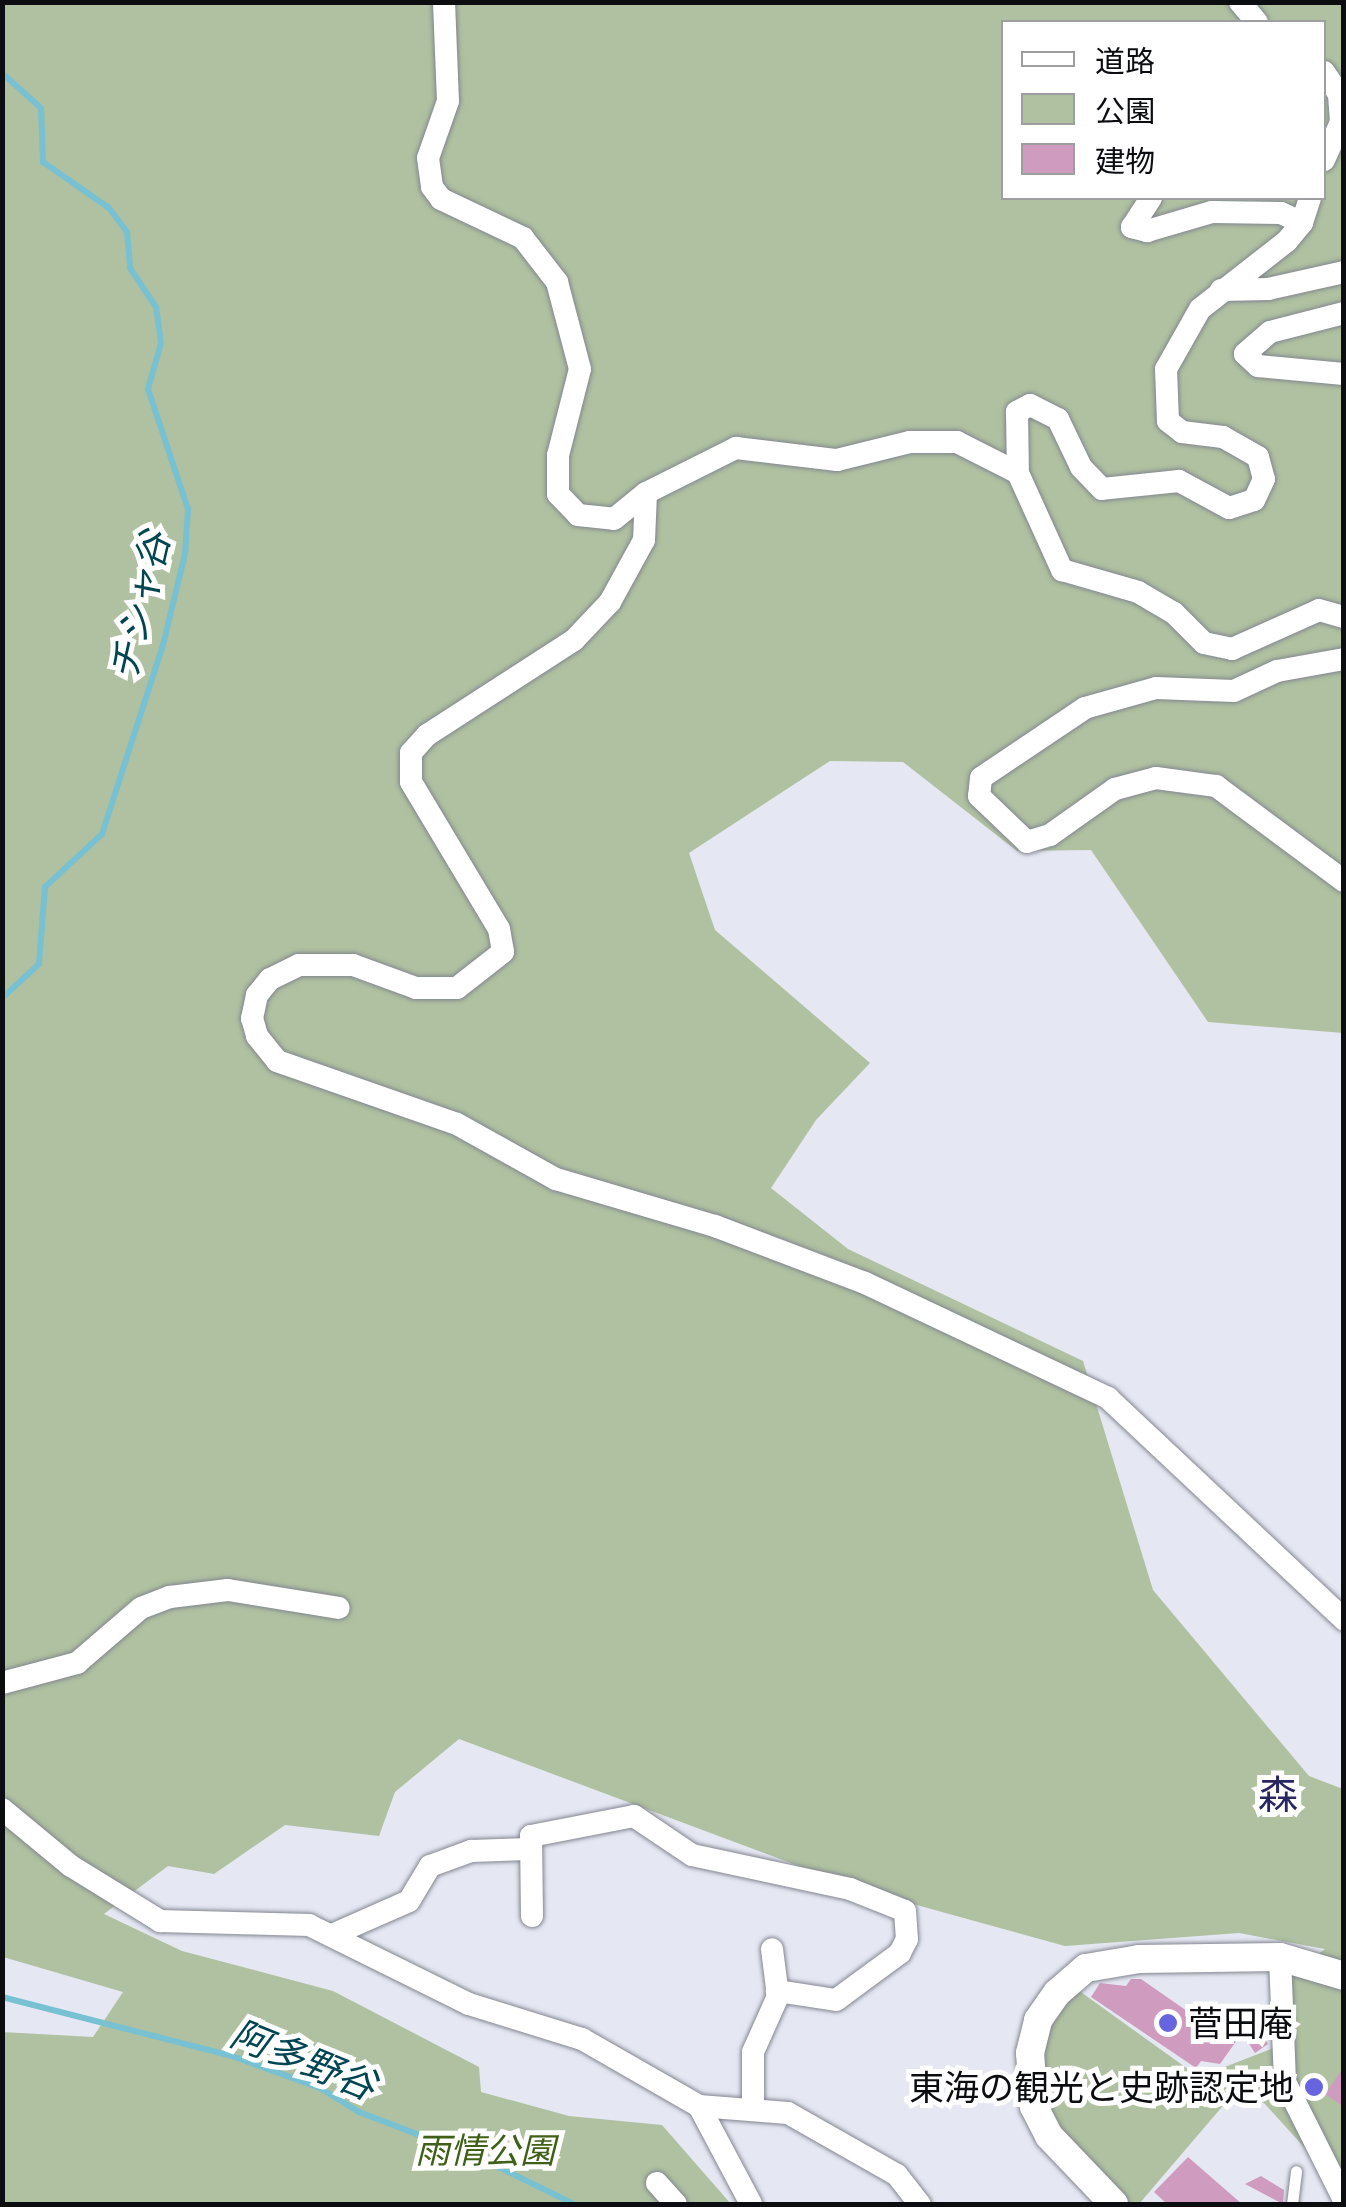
<!DOCTYPE html>
<html>
<head>
<meta charset="utf-8">
<style>
	body { margin:0 }
	#map { position:relative; width:1346px; height:2207px; overflow:hidden; background:#e5e8f3; font-family:"IBM Plex Serif","Noto Sans JP",serif }
	div>[style] { position:absolute }
	.green>* { inset:0; background:#afc1a0 }
	.stream>* { height:6px; margin:-3px; padding:0 3px; transform-origin:3px; border-radius:3px; background:#78c1d2 }
	.building>* { inset:0; background:#cf9bbe }
	.roads { filter:drop-shadow(0 0 2px #838690) drop-shadow(0 0 2px #838690) }
	.service>* { height:11px; margin:-5.5px; padding:0 5.5px; transform-origin:5.5px; border-radius:5.5px; background:#fff }
	.minor>* { height:22px; margin:-11px; padding:0 11px; transform-origin:11px; border-radius:11px; background:#fff }
	.tertiary>* { height:28px; margin:-14px; padding:0 14px; transform-origin:14px; border-radius:14px; background:#fff }
	.dots>* { width:28px; height:28px; translate:-50% -50%; box-sizing:border-box; border:5px solid #fff; border-radius:50% }
	span { translate:-50% -50%; white-space:nowrap; text-align:center; line-height:1.15; -webkit-text-stroke:10px #fff; paint-order:stroke }
	.poi-label { font-size:35px; color:#0c0d11 }
	.left { translate:0 -50%; text-align:left }
	.right { translate:-100% -50%; text-align:right }
	.park-label { font-size:35px; color:#3e6017; font-style:italic }
	.water-label { font-size:38px; color:#004552; font-style:italic }
	.quarter-label { font-size:40px; color:#282761 }
	.frame { position:absolute; inset:0; border:5px solid #0c0d11; pointer-events:none }
	.legend { position:absolute; left:1001px; top:20px; width:325px; height:180px; box-sizing:border-box; background:#fff; border:2px solid #9e9ea0; margin:0; padding:12px 18px; list-style:none; font-size:30px; color:#0c0d11 }
	.legend li { display:flex; align-items:center; gap:20px; height:50px }
	.legend b { width:50px; border:2px solid #9e9ea0 }
</style>
</head>
<body>
<div id="map">
	<div class="green">
		<i style="clip-path:polygon(evenodd,3px 3px,1343px 3px,1343px 1033px,1208px 1022px,1091px 850px,1017px 851px,903px 762px,830px 761px,689px 853px,715px 930px,870px 1063px,816px 1120px,771px 1188px,848px 1249px,1083px 1361px,1153px 1590px,1309px 1776px,1343px 1789px,1343px 2190px,1264px 2103px,1227px 2101px,1139px 2204px,1126px 2204px,1056px 2125px,1040px 2086px,1045px 2034px,1059px 2007px,1078px 1990px,1199px 2077px,1271px 2049px,1283px 2030px,1287px 1977px,1325px 1949px,1239px 1933px,1065px 1946px,866px 1891px,459px 1739px,395px 1792px,379px 1836px,285px 1825px,214px 1874px,168px 1866px,104px 1914px,182px 1951px,333px 1991px,479px 2067px,481px 2092px,569px 2116px,662px 2125px,731px 2204px,3px 2204px,2px 2032px,93px 2037px,123px 1992px,3px 1957px,3px 3px,1004px 22px,1324px 22px,1324px 198px,1004px 198px,1004px 22px)"></i>
	</div>
	<div class="stream">
		<i style="left:2px;top:73px;width:52px;rotate:41.9deg"></i>
		<i style="left:41px;top:108px;width:54px;rotate:87.9deg"></i>
		<i style="left:43px;top:162px;width:80px;rotate:34.9deg"></i>
		<i style="left:109px;top:208px;width:30px;rotate:53deg"></i>
		<i style="left:127px;top:232px;width:36px;rotate:85deg"></i>
		<i style="left:130px;top:268px;width:47px;rotate:56.3deg"></i>
		<i style="left:156px;top:307px;width:36px;rotate:82deg"></i>
		<i style="left:161px;top:343px;width:48px;rotate:105.8deg"></i>
		<i style="left:148px;top:389px;width:126px;rotate:71.6deg"></i>
		<i style="left:188px;top:509px;width:45px;rotate:93.8deg"></i>
		<i style="left:185px;top:554px;width:94px;rotate:103.6deg"></i>
		<i style="left:163px;top:645px;width:199px;rotate:107.9deg"></i>
		<i style="left:102px;top:834px;width:78px;rotate:137.1deg"></i>
		<i style="left:45px;top:887px;width:77px;rotate:94.5deg"></i>
		<i style="left:39px;top:964px;width:50px;rotate:137.4deg"></i>
		<i style="left:2px;top:1997px;width:237px;rotate:14.4deg"></i>
		<i style="left:232px;top:2056px;width:94px;rotate:20deg"></i>
		<i style="left:320px;top:2088px;width:46px;rotate:31.6deg"></i>
		<i style="left:359px;top:2112px;width:132px;rotate:20.9deg"></i>
		<i style="left:482px;top:2159px;width:102px;rotate:26.1deg"></i>
	</div>
	<div class="building">
		<i style="clip-path:polygon(1131px 1979px,1141px 1979px,1220px 2034px,1258px 2011px,1253px 2018px,1268px 2044px,1255px 2053px,1242px 2033px,1220px 2064px,1201px 2061px,1196px 2068px,1091px 1997px,1100px 1983px,1126px 1986px)"></i>
		<i style="clip-path:polygon(1344px 2067px,1344px 2107px,1325px 2094px)"></i>
		<i style="clip-path:polygon(1188px 2157px,1242px 2204px,1167px 2204px,1154px 2192px)"></i>
		<i style="clip-path:polygon(1261px 2176px,1284px 2190px,1283px 2204px,1245px 2184px)"></i>
	</div>
	<div class="roads">
		<div class="service">
			<i style="left:1292px;top:2204px;width:33px;rotate:-83deg"></i>
		</div>
		<div class="minor">
			<i style="left:444px;top:2px;width:99px;rotate:87.7deg"></i>
			<i style="left:448px;top:101px;width:60px;rotate:109.3deg"></i>
			<i style="left:428px;top:158px;width:29px;rotate:82deg"></i>
			<i style="left:432px;top:187px;width:15px;rotate:53deg"></i>
			<i style="left:441px;top:199px;width:91px;rotate:25.4deg"></i>
			<i style="left:523px;top:238px;width:56px;rotate:52.3deg"></i>
			<i style="left:557px;top:282px;width:90px;rotate:75.2deg"></i>
			<i style="left:580px;top:369px;width:89px;rotate:104.3deg"></i>
			<i style="left:558px;top:455px;width:39px;rotate:90deg"></i>
			<i style="left:558px;top:494px;width:29px;rotate:46deg"></i>
			<i style="left:578px;top:515px;width:36px;rotate:6deg"></i>
			<i style="left:614px;top:519px;width:41px;rotate:-39.1deg"></i>
			<i style="left:646px;top:493px;width:101px;rotate:-26.6deg"></i>
			<i style="left:736px;top:448px;width:102px;rotate:6.8deg"></i>
			<i style="left:837px;top:460px;width:75px;rotate:-13.9deg"></i>
			<i style="left:910px;top:442px;width:47px"></i>
			<i style="left:957px;top:442px;width:68px;rotate:26.9deg"></i>
			<i style="left:1240px;top:2px;width:26px;rotate:50deg"></i>
			<i style="left:1324px;top:72px;width:27px;rotate:56deg"></i>
			<i style="left:1339px;top:94px;width:28px;rotate:86deg"></i>
			<i style="left:1341px;top:122px;width:42px;rotate:114.1deg"></i>
			<i style="left:1151px;top:198px;width:35px;rotate:123deg"></i>
			<i style="left:1132px;top:227px;width:16px;rotate:15deg"></i>
			<i style="left:1147px;top:231px;width:68px;rotate:-16.3deg"></i>
			<i style="left:1212px;top:212px;width:69px;rotate:0.8deg"></i>
			<i style="left:1281px;top:213px;width:23px;rotate:25deg"></i>
			<i style="left:1310px;top:198px;width:26px;rotate:108deg"></i>
			<i style="left:1302px;top:223px;width:23px;rotate:130deg"></i>
			<i style="left:1287px;top:241px;width:110px;rotate:142deg"></i>
			<i style="left:1200px;top:309px;width:69px;rotate:119.5deg"></i>
			<i style="left:1166px;top:369px;width:52px;rotate:87.8deg"></i>
			<i style="left:1168px;top:421px;width:18px;rotate:38deg"></i>
			<i style="left:1182px;top:432px;width:41px;rotate:7deg"></i>
			<i style="left:1223px;top:437px;width:40px;rotate:29.7deg"></i>
			<i style="left:1258px;top:457px;width:23px;rotate:75deg"></i>
			<i style="left:1264px;top:479px;width:23px;rotate:115deg"></i>
			<i style="left:1254px;top:500px;width:26px;rotate:162deg"></i>
			<i style="left:1229px;top:508px;width:57px;rotate:-151.6deg"></i>
			<i style="left:1179px;top:481px;width:77px;rotate:174.1deg"></i>
			<i style="left:1102px;top:489px;width:30px;rotate:-134deg"></i>
			<i style="left:1081px;top:467px;width:53px;rotate:-115.6deg"></i>
			<i style="left:1058px;top:419px;width:31px;rotate:-153deg"></i>
			<i style="left:1030px;top:405px;width:15px;rotate:152deg"></i>
			<i style="left:1017px;top:412px;width:61px;rotate:89.1deg"></i>
			<i style="left:1018px;top:473px;width:107px;rotate:65.6deg"></i>
			<i style="left:1062px;top:570px;width:79px;rotate:16.1deg"></i>
			<i style="left:1138px;top:592px;width:42px;rotate:30.3deg"></i>
			<i style="left:1174px;top:613px;width:42px;rotate:45deg"></i>
			<i style="left:1204px;top:643px;width:29px;rotate:12deg"></i>
			<i style="left:1232px;top:649px;width:95px;rotate:-24.1deg"></i>
			<i style="left:1319px;top:610px;width:26px;rotate:16deg"></i>
			<i style="left:1221px;top:290px;width:47px;rotate:-1.2deg"></i>
			<i style="left:1268px;top:289px;width:78px;rotate:-12.6deg"></i>
			<i style="left:1344px;top:313px;width:76px;rotate:165.6deg"></i>
			<i style="left:1270px;top:332px;width:33px;rotate:139deg"></i>
			<i style="left:1245px;top:354px;width:18px;rotate:43deg"></i>
			<i style="left:1258px;top:366px;width:86px;rotate:5.3deg"></i>
			<i style="left:646px;top:493px;width:47px;rotate:92.4deg"></i>
			<i style="left:644px;top:540px;width:71px;rotate:118.7deg"></i>
			<i style="left:610px;top:602px;width:52px;rotate:133.5deg"></i>
			<i style="left:574px;top:640px;width:175px;rotate:147.1deg"></i>
			<i style="left:427px;top:735px;width:24px;rotate:132deg"></i>
			<i style="left:411px;top:753px;width:29px;rotate:90deg"></i>
			<i style="left:411px;top:782px;width:171px;rotate:59.1deg"></i>
			<i style="left:499px;top:929px;width:23px;rotate:80deg"></i>
			<i style="left:503px;top:952px;width:58px;rotate:142deg"></i>
			<i style="left:457px;top:988px;width:41px;rotate:180deg"></i>
			<i style="left:416px;top:988px;width:67px;rotate:-159.9deg"></i>
			<i style="left:353px;top:965px;width:54px;rotate:180deg"></i>
			<i style="left:299px;top:965px;width:32px;rotate:154deg"></i>
			<i style="left:270px;top:979px;width:21px;rotate:129deg"></i>
			<i style="left:257px;top:995px;width:24px;rotate:102deg"></i>
			<i style="left:252px;top:1018px;width:19px;rotate:74deg"></i>
			<i style="left:257px;top:1036px;width:32px;rotate:51deg"></i>
			<i style="left:277px;top:1061px;width:191px;rotate:19.3deg"></i>
			<i style="left:457px;top:1124px;width:113px;rotate:29.1deg"></i>
			<i style="left:556px;top:1179px;width:166px;rotate:16.5deg"></i>
			<i style="left:715px;top:1226px;width:160px;rotate:20.8deg"></i>
			<i style="left:865px;top:1283px;width:269px;rotate:25.3deg"></i>
			<i style="left:1108px;top:1398px;width:324px;rotate:43.2deg"></i>
			<i style="left:1344px;top:659px;width:68px;rotate:169.8deg"></i>
			<i style="left:1277px;top:671px;width:47px;rotate:155.1deg"></i>
			<i style="left:1234px;top:691px;width:78px;rotate:-177.8deg"></i>
			<i style="left:1156px;top:688px;width:74px;rotate:164.3deg"></i>
			<i style="left:1085px;top:708px;width:125px;rotate:146.1deg"></i>
			<i style="left:981px;top:778px;width:18px;rotate:96deg"></i>
			<i style="left:979px;top:796px;width:66px;rotate:43.8deg"></i>
			<i style="left:1027px;top:842px;width:24px;rotate:-17deg"></i>
			<i style="left:1050px;top:835px;width:80px;rotate:-35.3deg"></i>
			<i style="left:1115px;top:789px;width:42px;rotate:-15deg"></i>
			<i style="left:1156px;top:778px;width:61px;rotate:7.6deg"></i>
			<i style="left:1216px;top:786px;width:159px;rotate:36.6deg"></i>
			<i style="left:2px;top:1683px;width:78px;rotate:-14.9deg"></i>
			<i style="left:77px;top:1663px;width:84px;rotate:-40.7deg"></i>
			<i style="left:141px;top:1608px;width:31px;rotate:-21deg"></i>
			<i style="left:170px;top:1597px;width:58px;rotate:-6.9deg"></i>
			<i style="left:228px;top:1590px;width:112px;rotate:9.2deg"></i>
			<i style="left:2px;top:1809px;width:89px;rotate:39.6deg"></i>
			<i style="left:71px;top:1866px;width:105px;rotate:31.7deg"></i>
			<i style="left:160px;top:1921px;width:149px;rotate:1.5deg"></i>
			<i style="left:309px;top:1925px;width:178px;rotate:26.3deg"></i>
			<i style="left:469px;top:2004px;width:118px;rotate:17.2deg"></i>
			<i style="left:582px;top:2039px;width:135px;rotate:29.8deg"></i>
			<i style="left:699px;top:2106px;width:89px;rotate:4.5deg"></i>
			<i style="left:788px;top:2113px;width:125px;rotate:29.6deg"></i>
			<i style="left:897px;top:2175px;width:37px;rotate:52deg"></i>
			<i style="left:532px;top:1916px;width:80px;rotate:-90.7deg"></i>
			<i style="left:531px;top:1836px;width:105px;rotate:-11deg"></i>
			<i style="left:634px;top:1816px;width:70px;rotate:33.9deg"></i>
			<i style="left:692px;top:1855px;width:162px;rotate:12.1deg"></i>
			<i style="left:850px;top:1889px;width:59px;rotate:21.8deg"></i>
			<i style="left:905px;top:1911px;width:28px;rotate:86deg"></i>
			<i style="left:907px;top:1939px;width:16px;rotate:117deg"></i>
			<i style="left:900px;top:1953px;width:79px;rotate:143.7deg"></i>
			<i style="left:836px;top:2000px;width:60px;rotate:-171.3deg"></i>
			<i style="left:332px;top:1935px;width:84px;rotate:-23.8deg"></i>
			<i style="left:409px;top:1901px;width:41px;rotate:-59deg"></i>
			<i style="left:430px;top:1866px;width:44px;rotate:-20.1deg"></i>
			<i style="left:471px;top:1851px;width:57px;rotate:-2deg"></i>
			<i style="left:1280px;top:1957px;width:125px;rotate:87.7deg"></i>
			<i style="left:1285px;top:2082px;width:132px;rotate:63.4deg"></i>
			<i style="left:699px;top:2106px;width:111px;rotate:62deg"></i>
			<i style="left:753px;top:2109px;width:57px;rotate:-90deg"></i>
			<i style="left:753px;top:2052px;width:61px;rotate:-65.9deg"></i>
			<i style="left:778px;top:1996px;width:47px;rotate:-97.3deg"></i>
			<i style="left:657px;top:2183px;width:28px;rotate:48deg"></i>
		</div>
		<div class="tertiary">
			<i style="left:1114px;top:2204px;width:94px;rotate:-133.7deg"></i>
			<i style="left:1049px;top:2136px;width:33px;rotate:-117deg"></i>
			<i style="left:1034px;top:2107px;width:54px;rotate:-94.2deg"></i>
			<i style="left:1030px;top:2053px;width:34px;rotate:-76deg"></i>
			<i style="left:1038px;top:2020px;width:33px;rotate:-55deg"></i>
			<i style="left:1057px;top:1993px;width:38px;rotate:-41deg"></i>
			<i style="left:1086px;top:1968px;width:54px;rotate:-9.6deg"></i>
			<i style="left:1139px;top:1959px;width:141px;rotate:-0.8deg"></i>
			<i style="left:1280px;top:1957px;width:67px;rotate:16.5deg"></i>
		</div>
	</div>
	<div class="dots">
		<i style="left:1168px;top:2023px;background:#6665df"></i>
		<i style="left:1314px;top:2087px;background:#6665df"></i>
	</div>
	<div class="poi-label">
		<span class="left" style="left:1188px;top:2023px">菅田庵</span>
		<span class="right" style="left:1294px;top:2087px">東海の観光と史跡認定地</span>
	</div>
	<div class="park-label">
		<span style="left:485px;top:2150px">雨情公園</span>
	</div>
	<div class="water-label">
		<span style="left:139px;top:606px;rotate:-77deg">チシャ谷</span>
		<span style="left:304px;top:2059px;rotate:22deg">阿多野谷</span>
	</div>
	<div class="quarter-label">
		<span style="left:1278px;top:1794px">森</span>
	</div>
	<div class="frame"></div>
	<ul class="legend">
	<li><b style="height:12px;background:#fff"></b>道路</li>
	<li><b style="height:28px;background:#afc1a0"></b>公園</li>
	<li><b style="height:28px;background:#cf9bbe"></b>建物</li>
	</ul>
</div>
</body>
</html>
